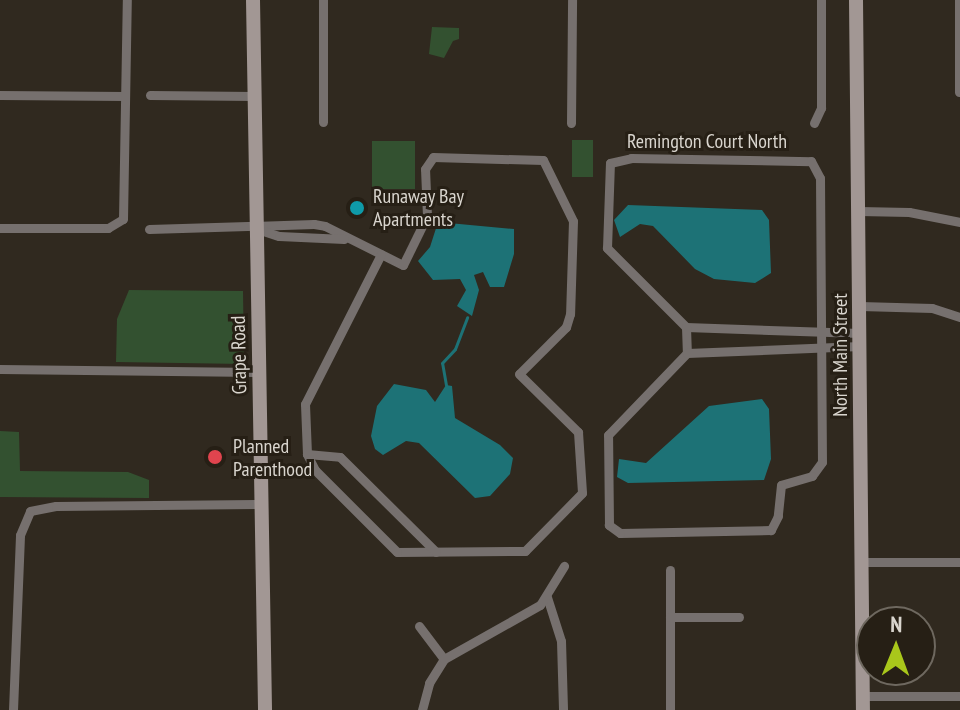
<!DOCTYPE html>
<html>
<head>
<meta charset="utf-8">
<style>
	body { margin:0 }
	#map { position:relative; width:960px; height:710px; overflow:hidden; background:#30291f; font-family:"PT Sans Narrow",sans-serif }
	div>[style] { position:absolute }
	.green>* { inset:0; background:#335130 }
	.water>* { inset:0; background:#1d7276 }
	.stream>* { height:3px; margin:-1.5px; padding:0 1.5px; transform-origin:1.5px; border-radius:1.5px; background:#1d7276 }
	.minor>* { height:9px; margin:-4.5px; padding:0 4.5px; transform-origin:4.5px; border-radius:4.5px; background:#76706e }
	.secondary>* { height:14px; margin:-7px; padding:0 7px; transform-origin:7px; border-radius:7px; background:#a29794 }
	.dots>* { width:22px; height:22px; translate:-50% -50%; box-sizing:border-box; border:4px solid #261f15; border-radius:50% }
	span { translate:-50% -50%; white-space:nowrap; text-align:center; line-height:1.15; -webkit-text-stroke:6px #261f15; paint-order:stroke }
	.street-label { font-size:20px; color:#d9d5ce }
	.poi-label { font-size:20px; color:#d9d5ce }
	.left { translate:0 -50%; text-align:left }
	.north { position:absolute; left:856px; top:606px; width:80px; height:80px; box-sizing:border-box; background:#261f15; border:2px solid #6e685f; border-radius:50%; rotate:1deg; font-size:22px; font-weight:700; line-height:32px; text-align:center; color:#d9d5ce }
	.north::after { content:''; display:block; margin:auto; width:28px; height:36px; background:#a9c71b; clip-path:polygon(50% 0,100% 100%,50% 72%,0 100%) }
</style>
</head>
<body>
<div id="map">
	<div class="green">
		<i style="clip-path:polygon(432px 27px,459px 28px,459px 39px,453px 41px,444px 58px,429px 54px)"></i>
		<i style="clip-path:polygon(572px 140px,593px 140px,593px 177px,572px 177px)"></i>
		<i style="clip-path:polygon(372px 141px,415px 141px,415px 189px,372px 189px)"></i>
		<i style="clip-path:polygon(129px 290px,243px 291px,244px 364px,116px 362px,117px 319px)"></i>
		<i style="clip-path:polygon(0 431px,19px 432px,20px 471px,128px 472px,149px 480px,149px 498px,0 497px)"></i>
	</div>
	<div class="water">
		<i style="clip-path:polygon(628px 205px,762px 210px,769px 220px,771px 273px,755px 283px,714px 279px,695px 269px,653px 226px,640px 224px,620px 237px,614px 220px)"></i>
		<i style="clip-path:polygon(438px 222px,514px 229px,514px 254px,504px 287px,490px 287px,483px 272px,474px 275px,479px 290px,472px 316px,457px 306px,466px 290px,460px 279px,433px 280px,418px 261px,430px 247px)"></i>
		<i style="clip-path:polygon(394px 384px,426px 390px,435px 402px,446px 385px,452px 386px,455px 418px,500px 445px,513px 458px,510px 474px,490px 496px,475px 498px,419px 443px,406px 441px,383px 455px,375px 449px,371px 436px,377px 406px)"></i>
		<i style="clip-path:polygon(762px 399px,769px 409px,771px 459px,764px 480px,628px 483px,617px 477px,619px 459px,646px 463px,709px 406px)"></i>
	</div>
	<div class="stream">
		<i style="left:446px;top:385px;width:22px;rotate:-100deg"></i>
		<i style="left:442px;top:363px;width:19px;rotate:-47deg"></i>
		<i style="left:455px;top:349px;width:34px;rotate:-69deg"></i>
	</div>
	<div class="minor">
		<i style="left:959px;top:0;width:92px;rotate:90deg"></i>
		<i style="left:0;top:95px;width:125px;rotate:0.5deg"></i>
		<i style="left:150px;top:95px;width:104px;rotate:0.6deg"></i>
		<i style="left:323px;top:122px;width:122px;rotate:-90deg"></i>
		<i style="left:571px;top:123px;width:123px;rotate:-89.5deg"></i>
		<i style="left:814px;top:123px;width:17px;rotate:-65deg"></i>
		<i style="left:821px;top:108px;width:108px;rotate:-90deg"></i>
		<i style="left:859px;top:211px;width:50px;rotate:1.1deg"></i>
		<i style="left:909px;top:212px;width:52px;rotate:11.1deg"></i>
		<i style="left:0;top:228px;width:108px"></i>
		<i style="left:108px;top:228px;width:17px;rotate:-31deg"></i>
		<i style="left:123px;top:219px;width:219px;rotate:-89deg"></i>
		<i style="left:149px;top:229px;width:165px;rotate:-1.7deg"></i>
		<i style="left:314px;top:224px;width:11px;rotate:10deg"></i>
		<i style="left:325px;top:226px;width:87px;rotate:26.6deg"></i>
		<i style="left:403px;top:265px;width:55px;rotate:-63.9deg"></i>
		<i style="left:427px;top:216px;width:47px;rotate:-92.4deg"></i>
		<i style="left:425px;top:169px;width:14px;rotate:-56deg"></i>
		<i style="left:433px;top:157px;width:110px;rotate:1.6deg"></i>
		<i style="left:543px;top:160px;width:68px;rotate:63.8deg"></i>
		<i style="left:573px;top:221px;width:93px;rotate:91.8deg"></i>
		<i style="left:570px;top:314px;width:14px;rotate:107deg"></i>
		<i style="left:566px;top:327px;width:66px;rotate:135deg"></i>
		<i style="left:519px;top:374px;width:83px;rotate:44.5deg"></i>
		<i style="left:578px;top:432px;width:61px;rotate:86.2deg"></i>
		<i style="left:582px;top:493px;width:81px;rotate:134.5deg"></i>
		<i style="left:525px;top:551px;width:128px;rotate:179.6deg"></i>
		<i style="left:397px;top:552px;width:116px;rotate:-135deg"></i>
		<i style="left:315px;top:470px;width:18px;rotate:-117deg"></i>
		<i style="left:307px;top:454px;width:50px;rotate:-92.3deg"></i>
		<i style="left:305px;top:404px;width:168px;rotate:-63.1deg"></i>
		<i style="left:257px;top:229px;width:23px;rotate:18deg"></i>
		<i style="left:279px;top:236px;width:65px;rotate:2.6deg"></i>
		<i style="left:860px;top:306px;width:72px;rotate:1.6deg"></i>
		<i style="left:932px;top:308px;width:29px;rotate:18deg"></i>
		<i style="left:686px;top:327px;width:112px;rotate:-135deg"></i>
		<i style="left:607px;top:248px;width:85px;rotate:-88deg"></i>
		<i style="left:610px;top:163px;width:22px;rotate:-13deg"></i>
		<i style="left:631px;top:158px;width:180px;rotate:1deg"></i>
		<i style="left:811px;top:161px;width:19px;rotate:62deg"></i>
		<i style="left:820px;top:178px;width:284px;rotate:89.6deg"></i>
		<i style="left:822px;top:462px;width:17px;rotate:126deg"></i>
		<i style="left:812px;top:476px;width:32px;rotate:164deg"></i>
		<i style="left:781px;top:485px;width:31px;rotate:96deg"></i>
		<i style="left:778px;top:516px;width:16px;rotate:117deg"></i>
		<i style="left:771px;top:530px;width:151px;rotate:178.9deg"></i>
		<i style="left:620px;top:533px;width:14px;rotate:-144deg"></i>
		<i style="left:609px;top:525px;width:90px;rotate:-90.6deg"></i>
		<i style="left:608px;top:435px;width:114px;rotate:-46.1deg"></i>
		<i style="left:686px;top:327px;width:174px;rotate:2deg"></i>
		<i style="left:686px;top:327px;width:26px;rotate:88deg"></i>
		<i style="left:687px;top:353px;width:173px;rotate:-2.3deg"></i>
		<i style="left:0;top:369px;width:259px;rotate:0.7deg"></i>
		<i style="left:307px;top:454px;width:33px;rotate:5deg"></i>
		<i style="left:340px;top:457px;width:135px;rotate:44.7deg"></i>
		<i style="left:862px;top:562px;width:98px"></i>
		<i style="left:670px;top:570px;width:140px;rotate:90deg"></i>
		<i style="left:547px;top:597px;width:46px;rotate:72.3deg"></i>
		<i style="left:561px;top:641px;width:69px;rotate:88.3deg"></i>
		<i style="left:670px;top:617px;width:69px"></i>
		<i style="left:419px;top:626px;width:41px;rotate:52.9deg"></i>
		<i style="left:863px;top:696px;width:97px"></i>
		<i style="left:13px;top:710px;width:175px;rotate:-87.7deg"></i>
		<i style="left:20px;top:535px;width:26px;rotate:-67deg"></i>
		<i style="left:30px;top:511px;width:26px;rotate:-11deg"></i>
		<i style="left:56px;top:506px;width:206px;rotate:-0.6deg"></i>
		<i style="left:422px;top:710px;width:28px;rotate:-75deg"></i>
		<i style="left:429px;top:683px;width:28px;rotate:-58deg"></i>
		<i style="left:444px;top:659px;width:110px;rotate:-29.4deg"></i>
		<i style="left:540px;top:605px;width:46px;rotate:-58.4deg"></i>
	</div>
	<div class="secondary">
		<i style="left:253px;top:0;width:710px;rotate:89.03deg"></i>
		<i style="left:856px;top:0;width:710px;rotate:89.44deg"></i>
	</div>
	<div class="dots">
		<i style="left:357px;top:208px;background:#0f9aa8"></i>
		<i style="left:215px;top:457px;background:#e0444e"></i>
	</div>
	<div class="street-label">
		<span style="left:707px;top:141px">Remington Court North</span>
		<span style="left:239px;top:355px;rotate:-91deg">Grape Road</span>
		<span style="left:840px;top:355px;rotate:-90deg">North Main Street</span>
	</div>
	<div class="poi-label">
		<span class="left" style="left:373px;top:208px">Runaway Bay<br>Apartments</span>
		<span class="left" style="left:233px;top:458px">Planned<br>Parenthood</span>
	</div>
	<div class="north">N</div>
</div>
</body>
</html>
